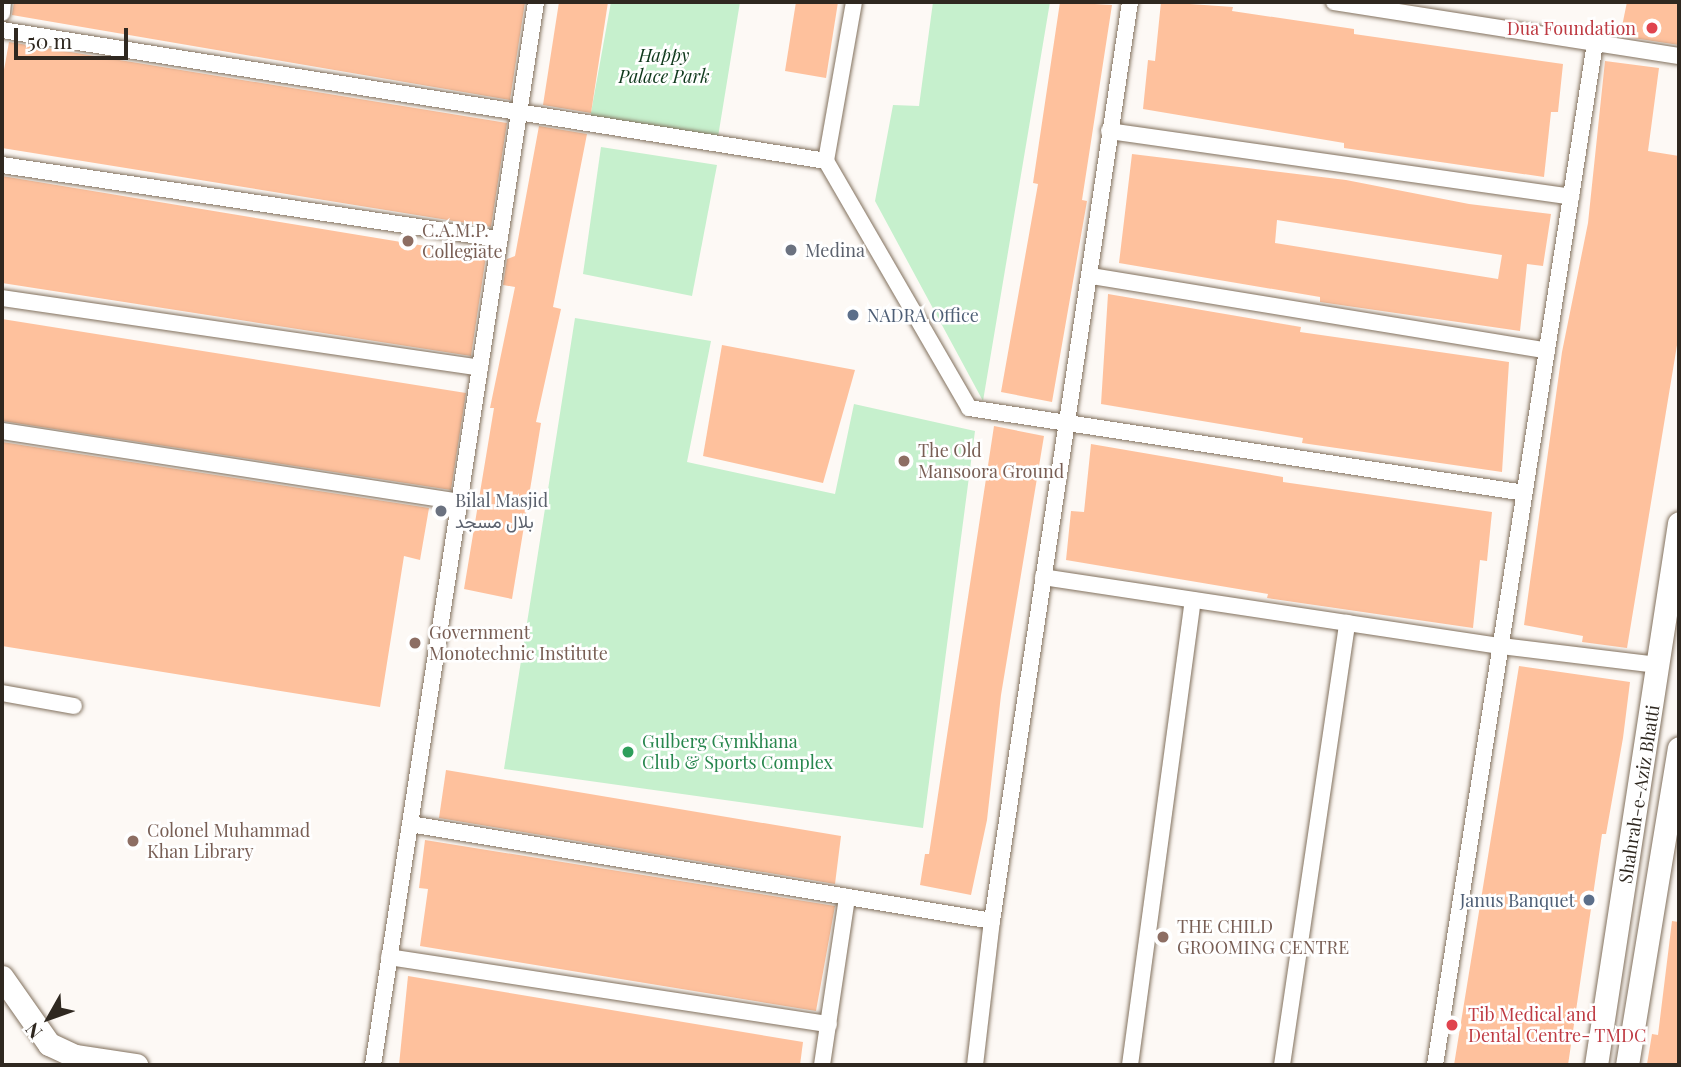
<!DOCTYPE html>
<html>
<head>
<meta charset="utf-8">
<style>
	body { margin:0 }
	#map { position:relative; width:1681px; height:1067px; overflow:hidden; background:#fdf9f5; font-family:"Playfair Display",Vazirmatn,serif }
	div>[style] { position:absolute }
	.green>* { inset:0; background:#c6f0cd }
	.building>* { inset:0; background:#fec19d }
	.roads { filter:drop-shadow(0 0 2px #82715e) drop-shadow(0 0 2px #82715e) }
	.street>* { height:16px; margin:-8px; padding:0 8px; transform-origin:8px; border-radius:8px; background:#fff }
	.secondary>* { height:23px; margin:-11.5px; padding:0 11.5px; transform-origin:11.5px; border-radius:11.5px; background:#fff }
	.dots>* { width:19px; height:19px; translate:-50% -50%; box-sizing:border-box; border:4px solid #fff; border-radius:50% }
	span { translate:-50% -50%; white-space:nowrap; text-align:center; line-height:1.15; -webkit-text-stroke:5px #fff; paint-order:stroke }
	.health-label { font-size:18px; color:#be3a42 }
	.right { translate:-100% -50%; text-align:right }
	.left { translate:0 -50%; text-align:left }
	.park-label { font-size:18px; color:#0e381b; font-style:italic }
	.education-label { font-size:18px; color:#785e54 }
	.worship-label { font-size:18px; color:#5b616d }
	.service-label { font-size:18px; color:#4e5e75 }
	.leisure-label { font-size:18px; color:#27864d }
	.street-label { font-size:18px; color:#2f2820 }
	.frame { position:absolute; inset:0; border:4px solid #2f2820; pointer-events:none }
	.north { position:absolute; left:14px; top:983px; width:70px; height:70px; -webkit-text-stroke:5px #fff; paint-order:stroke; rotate:230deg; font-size:19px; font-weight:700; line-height:28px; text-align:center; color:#2f2820 }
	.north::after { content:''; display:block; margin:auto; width:24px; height:32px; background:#2f2820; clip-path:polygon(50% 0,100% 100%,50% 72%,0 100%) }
	.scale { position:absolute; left:14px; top:28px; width:114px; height:32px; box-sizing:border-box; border:4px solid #2f2820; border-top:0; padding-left:9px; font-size:21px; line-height:24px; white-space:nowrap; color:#2f2820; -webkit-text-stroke:5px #fff; paint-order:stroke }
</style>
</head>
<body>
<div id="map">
	<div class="green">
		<i style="clip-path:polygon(611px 2px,740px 2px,717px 143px,590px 118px)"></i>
		<i style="clip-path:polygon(933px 2px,1050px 2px,983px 401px,875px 201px,893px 105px,919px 106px)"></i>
		<i style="clip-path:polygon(601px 147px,717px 165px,692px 296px,583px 274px)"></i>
		<i style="clip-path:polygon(575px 318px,711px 341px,687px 462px,835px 494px,854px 404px,975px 431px,923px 828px,504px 769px)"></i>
	</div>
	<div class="building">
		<i style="clip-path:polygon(14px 2px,525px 2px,510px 100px,12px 15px)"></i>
		<i style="clip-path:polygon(559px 2px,608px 2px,591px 113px,543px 105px)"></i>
		<i style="clip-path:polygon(796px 2px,838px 2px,826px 78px,785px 71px)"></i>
		<i style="clip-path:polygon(1060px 2px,1112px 5px,1082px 200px,1087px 201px,1052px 402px,1001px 392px,1038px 184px,1033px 183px)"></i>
		<i style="clip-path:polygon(1161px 2px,1233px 7px,1232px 11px,1354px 29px,1354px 34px,1563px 64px,1558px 112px,1551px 112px,1544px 177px,1344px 148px,1344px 143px,1143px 109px,1148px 60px,1155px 61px)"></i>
		<i style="clip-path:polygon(1627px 2px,1679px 2px,1679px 45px,1620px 36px)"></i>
		<i style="clip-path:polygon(9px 42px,507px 123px,491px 227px,2px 148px,2px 81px)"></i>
		<i style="clip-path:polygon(1605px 61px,1659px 68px,1648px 151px,1679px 156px,1679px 333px,1627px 648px,1582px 642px,1583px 636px,1524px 625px,1562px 352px,1588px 223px)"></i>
		<i style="clip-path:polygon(539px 126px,587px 134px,553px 307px,561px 309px,536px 422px,541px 423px,512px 599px,464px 589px,494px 408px,490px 408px,515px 287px,503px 285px,507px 259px,515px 256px)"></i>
		<i style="clip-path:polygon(evenodd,1132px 154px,1346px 180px,1469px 204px,1551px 214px,1543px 266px,1527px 264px,1520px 331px,1320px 302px,1320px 297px,1119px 263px,1132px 154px,1277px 220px,1502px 255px,1498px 279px,1275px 243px,1277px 220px)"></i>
		<i style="clip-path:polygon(2px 176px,486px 256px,471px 356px,2px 283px)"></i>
		<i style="clip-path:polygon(1108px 294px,1301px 327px,1300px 332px,1509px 362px,1502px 472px,1302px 443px,1303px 438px,1101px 404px)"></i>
		<i style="clip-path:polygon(2px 319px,466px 393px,451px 490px,2px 421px)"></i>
		<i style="clip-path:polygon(722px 345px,855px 370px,823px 483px,703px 456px)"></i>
		<i style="clip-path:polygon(994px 426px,1044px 436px,1001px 695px,987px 820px,971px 895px,920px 885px,925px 854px,929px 854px)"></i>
		<i style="clip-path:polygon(2px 442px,429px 508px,420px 560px,404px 556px,380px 707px,2px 646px)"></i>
		<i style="clip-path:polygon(1091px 444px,1283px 477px,1283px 482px,1492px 512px,1487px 561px,1480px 560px,1473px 628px,1267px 598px,1268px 594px,1066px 560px,1071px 511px,1084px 512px)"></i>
		<i style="clip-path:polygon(1519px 666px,1630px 682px,1623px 738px,1606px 834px,1602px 834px,1568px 1065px,1454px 1065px)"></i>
		<i style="clip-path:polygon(446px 770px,841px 836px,835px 884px,439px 818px)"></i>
		<i style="clip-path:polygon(425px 840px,835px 906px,816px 1011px,420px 946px,428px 889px,419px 888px)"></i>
		<i style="clip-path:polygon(1672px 921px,1679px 922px,1679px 1065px,1647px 1064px,1652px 1034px,1658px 1035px)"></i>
		<i style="clip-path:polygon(408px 976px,803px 1042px,800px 1065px,399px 1065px)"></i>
	</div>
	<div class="roads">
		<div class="street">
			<i style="left:854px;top:2px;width:161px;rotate:100deg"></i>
			<i style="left:826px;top:161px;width:285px;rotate:59.9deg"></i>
			<i style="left:969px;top:408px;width:562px;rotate:8.69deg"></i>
			<i style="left:1334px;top:2px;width:349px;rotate:8.9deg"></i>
			<i style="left:2px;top:13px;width:11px;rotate:-85deg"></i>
			<i style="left:2px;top:30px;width:834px;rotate:9.03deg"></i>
			<i style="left:1109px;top:131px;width:467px;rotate:8.1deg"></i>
			<i style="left:2px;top:165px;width:502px;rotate:8.47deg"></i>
			<i style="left:1091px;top:276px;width:462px;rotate:9.3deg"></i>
			<i style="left:2px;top:298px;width:483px;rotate:8.3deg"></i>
			<i style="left:2px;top:431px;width:462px;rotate:8.8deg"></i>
			<i style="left:1043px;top:577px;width:463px;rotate:8.6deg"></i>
			<i style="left:1501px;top:646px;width:158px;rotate:6.9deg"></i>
			<i style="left:2px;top:693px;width:73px;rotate:10.2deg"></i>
			<i style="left:410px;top:824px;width:590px;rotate:9.46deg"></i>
			<i style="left:389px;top:957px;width:445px;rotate:8.7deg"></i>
			<i style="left:373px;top:1065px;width:1075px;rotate:-81.28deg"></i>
			<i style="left:822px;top:1065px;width:170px;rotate:-81.5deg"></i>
			<i style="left:975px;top:1065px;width:145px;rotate:-83.3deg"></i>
			<i style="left:992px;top:921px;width:929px;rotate:-81.46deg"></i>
			<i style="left:1130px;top:1065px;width:469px;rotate:-82.3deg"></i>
			<i style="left:1282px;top:1065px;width:447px;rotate:-81.6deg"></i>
			<i style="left:1435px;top:1065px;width:1034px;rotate:-81.1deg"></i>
		</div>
		<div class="secondary">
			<i style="left:2px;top:977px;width:82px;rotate:55deg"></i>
			<i style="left:49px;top:1044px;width:29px;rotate:25deg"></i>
			<i style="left:75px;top:1056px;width:62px;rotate:8.4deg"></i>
			<i style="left:1596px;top:1065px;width:548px;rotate:-81.29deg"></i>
			<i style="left:1627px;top:1065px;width:321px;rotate:-80.7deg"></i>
		</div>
	</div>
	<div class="dots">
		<i style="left:1652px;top:28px;background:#e0444e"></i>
		<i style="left:408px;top:241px;background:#8d6e63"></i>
		<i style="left:791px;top:250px;background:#6b7280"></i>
		<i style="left:853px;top:315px;background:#5c6f8a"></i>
		<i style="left:904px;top:461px;background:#8d6e63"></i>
		<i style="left:441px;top:511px;background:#6b7280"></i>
		<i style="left:415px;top:643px;background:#8d6e63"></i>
		<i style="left:628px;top:752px;background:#2e9e5b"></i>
		<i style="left:133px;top:841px;background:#8d6e63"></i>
		<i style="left:1589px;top:900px;background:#5c6f8a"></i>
		<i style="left:1163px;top:937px;background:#8d6e63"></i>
		<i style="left:1452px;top:1025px;background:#e0444e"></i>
	</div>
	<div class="health-label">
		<span class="right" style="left:1636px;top:28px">Dua Foundation</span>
		<span class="left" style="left:1468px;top:1025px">Tib Medical and<br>Dental Centre- TMDC</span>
	</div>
	<div class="park-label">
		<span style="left:664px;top:66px">Happy<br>Palace Park</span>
	</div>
	<div class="education-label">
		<span class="left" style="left:422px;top:241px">C.A.M.P.<br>Collegiate</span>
		<span class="left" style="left:918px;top:461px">The Old<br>Mansoora Ground</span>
		<span class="left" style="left:429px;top:643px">Government<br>Monotechnic Institute</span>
		<span class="left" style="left:147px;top:841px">Colonel Muhammad<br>Khan Library</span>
		<span class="left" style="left:1177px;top:937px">THE CHILD<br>GROOMING CENTRE</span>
	</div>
	<div class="worship-label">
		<span class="left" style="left:805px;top:250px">Medina</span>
		<span class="left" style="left:455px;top:511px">Bilal Masjid<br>بلال مسجد</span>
	</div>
	<div class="service-label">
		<span class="left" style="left:867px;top:315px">NADRA Office</span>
		<span class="right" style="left:1575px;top:900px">Janus Banquet</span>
	</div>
	<div class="leisure-label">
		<span class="left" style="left:642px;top:752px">Gulberg Gymkhana<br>Club &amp; Sports Complex</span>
	</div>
	<div class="street-label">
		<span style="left:1639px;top:794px;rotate:-81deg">Shahrah-e-Aziz Bhatti</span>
	</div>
	<div class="frame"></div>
	<div class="north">N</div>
	<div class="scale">50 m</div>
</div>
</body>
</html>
